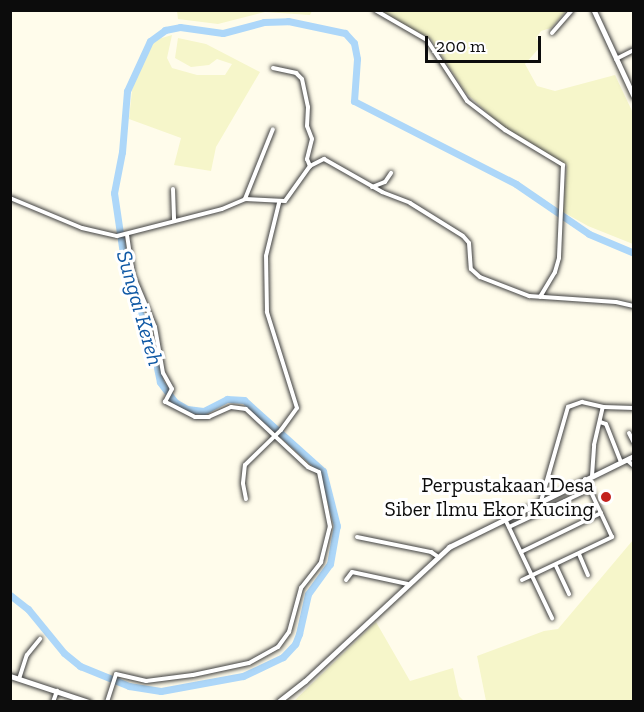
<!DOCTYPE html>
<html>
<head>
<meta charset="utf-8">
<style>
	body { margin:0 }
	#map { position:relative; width:644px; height:712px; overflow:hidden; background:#fffceb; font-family:"Zilla Slab",serif }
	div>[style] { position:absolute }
	.farmland>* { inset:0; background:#f6f6ca }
	.river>* { height:7px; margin:-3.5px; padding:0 3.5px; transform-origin:3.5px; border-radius:3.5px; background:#add7f9 }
	.roads { filter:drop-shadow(0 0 2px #3f3f3f) drop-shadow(0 0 2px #3f3f3f) }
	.minor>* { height:4px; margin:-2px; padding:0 2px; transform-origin:2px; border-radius:2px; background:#fff }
	.tertiary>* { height:4.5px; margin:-2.25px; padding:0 2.25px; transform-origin:2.25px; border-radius:2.25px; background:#fff }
	.dots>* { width:16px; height:16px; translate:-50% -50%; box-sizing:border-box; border:3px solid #fff; border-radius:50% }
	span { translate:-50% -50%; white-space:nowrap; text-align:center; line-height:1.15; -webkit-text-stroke:6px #fff; paint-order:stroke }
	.poi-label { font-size:21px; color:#0c0c0c }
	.right { translate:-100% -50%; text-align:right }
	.water-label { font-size:22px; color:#0f58a4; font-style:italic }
	.frame { position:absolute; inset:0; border:12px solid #0c0c0c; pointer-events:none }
	.scale { position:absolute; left:425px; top:36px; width:116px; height:27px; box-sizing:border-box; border:3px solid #0c0c0c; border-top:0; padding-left:8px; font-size:18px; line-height:21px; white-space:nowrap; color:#0c0c0c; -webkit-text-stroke:4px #fff; paint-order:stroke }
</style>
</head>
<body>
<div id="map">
	<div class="farmland">
		<i style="clip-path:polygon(177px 11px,177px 10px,312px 11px,310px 15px,265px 12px,218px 24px,178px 19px)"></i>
		<i style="clip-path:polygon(380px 11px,566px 11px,551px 28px,541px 31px,536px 38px,541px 46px,525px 64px,537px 86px,555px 91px,615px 75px,633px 113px,633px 244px,588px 226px,563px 212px,567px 165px,502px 126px,466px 93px,431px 39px)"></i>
		<i style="clip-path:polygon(172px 35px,167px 58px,172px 68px,197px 75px,225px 75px,232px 64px,217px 59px,209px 65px,191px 67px,175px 58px,178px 38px,206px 44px,260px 72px,216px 147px,211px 171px,174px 165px,181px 138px,129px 119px,132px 90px,141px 64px,155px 40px)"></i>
		<i style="clip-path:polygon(633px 540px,633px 701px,486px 701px,477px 656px,544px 631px,558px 629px)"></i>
		<i style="clip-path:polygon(376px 622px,410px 681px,453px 668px,459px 696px,464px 701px,294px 701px)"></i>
	</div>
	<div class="river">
		<i style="left:10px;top:595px;width:23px;rotate:38deg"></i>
		<i style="left:28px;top:609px;width:57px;rotate:50.7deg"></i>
		<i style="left:64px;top:653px;width:21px;rotate:39deg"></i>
		<i style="left:80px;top:666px;width:53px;rotate:22.2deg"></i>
		<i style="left:129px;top:686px;width:32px;rotate:9deg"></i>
		<i style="left:161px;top:691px;width:83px;rotate:-10.4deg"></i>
		<i style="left:243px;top:676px;width:44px;rotate:-25.4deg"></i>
		<i style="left:283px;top:657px;width:18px;rotate:-47deg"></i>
		<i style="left:295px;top:644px;width:11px;rotate:-68deg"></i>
		<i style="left:299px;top:634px;width:41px;rotate:-77.3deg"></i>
		<i style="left:308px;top:594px;width:37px;rotate:-54deg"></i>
		<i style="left:330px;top:564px;width:39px;rotate:-80deg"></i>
		<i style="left:337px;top:526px;width:57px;rotate:-104.3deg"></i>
		<i style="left:323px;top:471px;width:106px;rotate:-138.1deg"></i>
		<i style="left:244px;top:400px;width:17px;rotate:-177deg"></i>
		<i style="left:227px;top:399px;width:27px;rotate:153deg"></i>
		<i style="left:203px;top:411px;width:16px;rotate:-173deg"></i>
		<i style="left:187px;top:409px;width:14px;rotate:-150deg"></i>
		<i style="left:175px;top:402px;width:25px;rotate:-127deg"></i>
		<i style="left:160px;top:382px;width:38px;rotate:-102deg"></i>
		<i style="left:152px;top:345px;width:76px;rotate:-110.1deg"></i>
		<i style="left:126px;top:274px;width:82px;rotate:-98.4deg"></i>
		<i style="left:114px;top:193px;width:42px;rotate:-79deg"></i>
		<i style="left:122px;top:152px;width:61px;rotate:-85.3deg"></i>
		<i style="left:127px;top:91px;width:55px;rotate:-65.3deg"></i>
		<i style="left:150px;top:41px;width:19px;rotate:-36deg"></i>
		<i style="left:165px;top:30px;width:15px;rotate:-11deg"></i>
		<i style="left:180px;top:27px;width:43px;rotate:7.9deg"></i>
		<i style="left:223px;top:33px;width:42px;rotate:-15deg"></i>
		<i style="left:264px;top:22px;width:24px;rotate:-2deg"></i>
		<i style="left:288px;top:21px;width:58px;rotate:11.9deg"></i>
		<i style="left:345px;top:33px;width:13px;rotate:48deg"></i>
		<i style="left:354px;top:43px;width:16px;rotate:79deg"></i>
		<i style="left:357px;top:59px;width:42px;rotate:94.1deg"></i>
		<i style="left:354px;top:101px;width:182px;rotate:27.1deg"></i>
		<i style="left:516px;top:184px;width:88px;rotate:34.4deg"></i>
		<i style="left:589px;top:234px;width:49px;rotate:22.9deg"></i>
	</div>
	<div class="roads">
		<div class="minor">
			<i style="left:375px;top:10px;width:60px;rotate:30deg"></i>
			<i style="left:427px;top:40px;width:73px;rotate:56.7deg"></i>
			<i style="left:467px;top:101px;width:48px;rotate:37.3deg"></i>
			<i style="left:505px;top:130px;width:68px;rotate:31.1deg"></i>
			<i style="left:563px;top:165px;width:93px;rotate:92.5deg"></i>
			<i style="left:559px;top:258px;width:15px;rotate:106deg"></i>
			<i style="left:555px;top:272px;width:29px;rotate:121deg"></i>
			<i style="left:552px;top:33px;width:30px;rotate:-49deg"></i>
			<i style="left:616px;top:59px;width:20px;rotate:-27deg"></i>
			<i style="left:273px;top:68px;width:24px;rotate:12deg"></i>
			<i style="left:296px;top:73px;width:8px;rotate:45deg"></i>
			<i style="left:302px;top:79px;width:29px;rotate:78deg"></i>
			<i style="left:308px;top:107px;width:19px;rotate:93deg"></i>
			<i style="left:307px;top:126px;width:14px;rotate:69deg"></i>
			<i style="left:312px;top:139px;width:21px;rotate:104deg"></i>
			<i style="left:307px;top:159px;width:8px;rotate:67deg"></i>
			<i style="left:372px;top:187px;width:14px;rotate:-21deg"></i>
			<i style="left:385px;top:182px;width:11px;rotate:-56deg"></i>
			<i style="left:173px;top:189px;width:31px;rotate:88deg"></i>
			<i style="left:10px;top:198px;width:78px;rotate:22.6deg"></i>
			<i style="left:82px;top:228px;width:36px;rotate:13deg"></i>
			<i style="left:117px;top:236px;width:108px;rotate:-14.4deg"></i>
			<i style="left:222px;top:209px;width:25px;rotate:-23deg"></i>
			<i style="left:245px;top:199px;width:40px;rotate:2.9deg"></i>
			<i style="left:285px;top:201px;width:43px;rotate:-54.5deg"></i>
			<i style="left:310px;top:166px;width:16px;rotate:-27deg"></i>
			<i style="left:324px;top:159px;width:67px;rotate:29.6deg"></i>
			<i style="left:382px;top:192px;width:30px;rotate:21deg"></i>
			<i style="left:410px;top:203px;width:62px;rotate:31.9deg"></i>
			<i style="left:463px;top:236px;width:9px;rotate:49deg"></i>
			<i style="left:469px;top:243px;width:26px;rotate:86deg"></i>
			<i style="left:471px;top:269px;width:12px;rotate:42deg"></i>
			<i style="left:480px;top:277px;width:53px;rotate:21.2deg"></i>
			<i style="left:529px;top:296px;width:87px;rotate:3.9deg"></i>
			<i style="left:616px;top:302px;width:18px;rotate:13deg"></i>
			<i style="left:245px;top:199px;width:75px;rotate:-68.2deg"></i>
			<i style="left:600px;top:422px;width:6px;rotate:18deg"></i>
			<i style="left:606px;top:424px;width:41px;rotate:68.5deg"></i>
			<i style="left:629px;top:433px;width:11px;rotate:63deg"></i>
			<i style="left:627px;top:460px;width:9px;rotate:41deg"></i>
			<i style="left:592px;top:476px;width:31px;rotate:-86deg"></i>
			<i style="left:594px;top:445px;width:39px;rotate:-77deg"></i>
			<i style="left:246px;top:499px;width:16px;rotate:-101deg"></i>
			<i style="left:243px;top:483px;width:18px;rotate:-84deg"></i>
			<i style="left:245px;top:465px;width:50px;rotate:-44.2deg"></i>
			<i style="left:281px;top:430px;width:27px;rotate:-54deg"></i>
			<i style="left:297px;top:408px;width:101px;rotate:-107.4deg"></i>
			<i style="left:267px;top:312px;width:56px;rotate:-91deg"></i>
			<i style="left:266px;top:256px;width:55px;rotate:-76.2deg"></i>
			<i style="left:541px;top:501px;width:98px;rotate:-74deg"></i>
			<i style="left:568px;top:407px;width:15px;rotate:-20deg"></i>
			<i style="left:582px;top:402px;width:22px;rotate:13deg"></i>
			<i style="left:603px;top:407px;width:31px;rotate:2deg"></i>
			<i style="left:505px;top:519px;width:110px;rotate:64.6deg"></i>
			<i style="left:509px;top:527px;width:89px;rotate:-25.1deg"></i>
			<i style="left:357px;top:537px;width:76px;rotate:11.5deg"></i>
			<i style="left:431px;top:552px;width:7px;rotate:34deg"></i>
			<i style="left:521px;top:552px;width:89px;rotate:-26deg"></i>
			<i style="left:579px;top:554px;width:23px;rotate:67deg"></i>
			<i style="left:556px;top:566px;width:31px;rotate:65deg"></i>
			<i style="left:346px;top:580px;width:10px;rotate:-53deg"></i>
			<i style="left:352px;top:572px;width:57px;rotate:12.1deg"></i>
			<i style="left:522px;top:580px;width:100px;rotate:-25.5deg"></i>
			<i style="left:612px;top:537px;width:64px;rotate:-115deg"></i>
			<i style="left:19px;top:679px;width:25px;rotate:-72deg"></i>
			<i style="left:27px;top:655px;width:21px;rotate:-51deg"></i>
			<i style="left:53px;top:702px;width:12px;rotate:-70deg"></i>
			<i style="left:107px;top:702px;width:29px;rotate:-72deg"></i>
			<i style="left:116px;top:674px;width:31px;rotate:13deg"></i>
			<i style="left:146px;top:681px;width:47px;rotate:-7.3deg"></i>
			<i style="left:193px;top:675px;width:57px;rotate:-12.1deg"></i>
			<i style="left:249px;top:663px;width:33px;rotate:-29deg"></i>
			<i style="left:278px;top:647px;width:19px;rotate:-54deg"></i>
			<i style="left:289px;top:632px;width:46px;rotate:-74.7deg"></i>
			<i style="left:301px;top:588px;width:33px;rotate:-52deg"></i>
			<i style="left:321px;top:562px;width:36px;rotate:-76deg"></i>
			<i style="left:330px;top:527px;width:56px;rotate:-101.3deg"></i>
			<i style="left:319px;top:472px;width:12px;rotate:-156deg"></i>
			<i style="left:308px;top:467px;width:85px;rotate:-136.9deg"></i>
			<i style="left:246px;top:409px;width:15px;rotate:-172deg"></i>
			<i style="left:231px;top:407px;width:24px;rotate:156deg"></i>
			<i style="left:209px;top:417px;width:14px;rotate:180deg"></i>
			<i style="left:195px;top:417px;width:34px;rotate:-153deg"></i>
			<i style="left:165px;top:402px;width:15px;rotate:-62deg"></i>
			<i style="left:172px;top:389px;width:18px;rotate:-119deg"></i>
			<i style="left:163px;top:373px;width:47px;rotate:-99.9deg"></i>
			<i style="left:155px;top:327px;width:56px;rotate:-112.9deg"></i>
			<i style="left:133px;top:275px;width:40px;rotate:-98.5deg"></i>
		</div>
		<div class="tertiary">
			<i style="left:594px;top:10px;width:95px;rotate:65.1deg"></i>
			<i style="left:10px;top:676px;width:83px;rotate:18.2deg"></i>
			<i style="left:278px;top:702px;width:34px;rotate:-38deg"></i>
			<i style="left:305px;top:681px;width:197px;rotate:-42.9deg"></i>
			<i style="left:449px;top:547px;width:206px;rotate:-26.2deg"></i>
		</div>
	</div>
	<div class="dots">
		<i style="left:606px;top:497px;background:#c3211d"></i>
	</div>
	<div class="poi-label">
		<span class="right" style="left:594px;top:497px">Perpustakaan Desa<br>Siber Ilmu Ekor Kucing</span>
	</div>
	<div class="water-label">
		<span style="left:140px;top:308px;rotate:74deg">Sungai Kereh</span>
	</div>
	<div class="frame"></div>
	<div class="scale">200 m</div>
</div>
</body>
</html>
